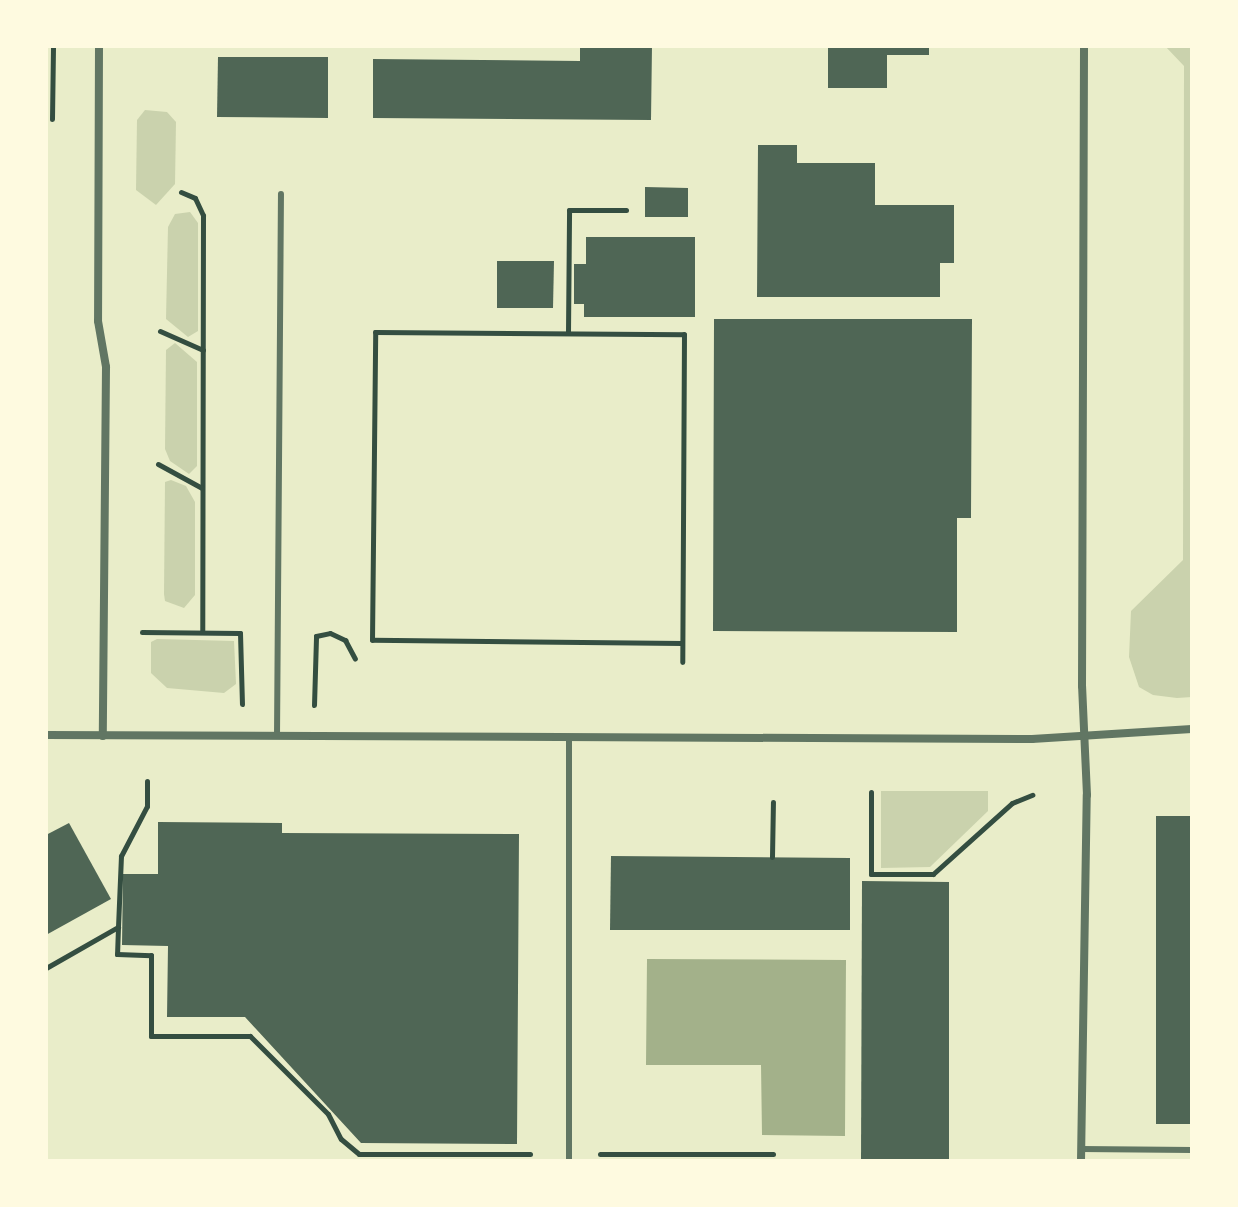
<!DOCTYPE html>
<html>
<head>
<meta charset="utf-8">
<style>
	body { margin:0 }
	#map { position:relative; width:1238px; height:1207px; overflow:hidden; background:#e9edc9; font-family:Literata,serif }
	div>[style] { position:absolute }
	.green>* { inset:0; background:#cad2ad }
	.water>* { inset:0; background:#a3b18a }
	.building>* { inset:0; background:#4f6655 }
	.path>* { height:5px; margin:-2.5px; padding:0 2.5px; transform-origin:2.5px; border-radius:2.5px; background:#344e41 }
	.service>* { height:6px; margin:-3px; padding:0 3px; transform-origin:3px; border-radius:3px; background:#617663 }
	.minor>* { height:8px; margin:-4px; padding:0 4px; transform-origin:4px; border-radius:4px; background:#617663 }
	span { translate:-50% -50%; white-space:nowrap; text-align:center; line-height:1.15; -webkit-text-stroke:7px #fefae0; paint-order:stroke }
	.frame { position:absolute; inset:0; border:48px solid #fefae0; pointer-events:none }
</style>
</head>
<body>
<div id="map">
	<div class="green">
		<i style="clip-path:polygon(1165px 46px,1192px 46px,1192px 697px,1177px 698px,1153px 695px,1139px 687px,1129px 657px,1131px 611px,1183px 560px,1184px 66px)"></i>
		<i style="clip-path:polygon(145px 110px,167px 112px,176px 122px,175px 184px,156px 205px,136px 190px,137px 120px)"></i>
		<i style="clip-path:polygon(190px 212px,198px 223px,198px 331px,188px 337px,166px 319px,168px 227px,175px 214px)"></i>
		<i style="clip-path:polygon(175px 343px,197px 362px,197px 466px,189px 474px,170px 461px,165px 449px,166px 350px)"></i>
		<i style="clip-path:polygon(171px 480px,186px 486px,195px 502px,195px 595px,184px 608px,165px 601px,164px 594px,165px 482px)"></i>
		<i style="clip-path:polygon(157px 639px,234px 641px,236px 684px,224px 693px,167px 688px,151px 673px,151px 642px)"></i>
		<i style="clip-path:polygon(881px 791px,988px 791px,988px 811px,930px 867px,881px 868px)"></i>
	</div>
	<div class="water">
		<i style="clip-path:polygon(647px 959px,846px 960px,845px 1136px,762px 1135px,761px 1065px,646px 1065px)"></i>
	</div>
	<div class="building">
		<i style="clip-path:polygon(580px 46px,652px 46px,651px 120px,373px 118px,373px 59px,580px 61px)"></i>
		<i style="clip-path:polygon(828px 46px,929px 46px,929px 55px,887px 55px,887px 88px,828px 88px)"></i>
		<i style="clip-path:polygon(218px 57px,328px 57px,328px 118px,217px 117px)"></i>
		<i style="clip-path:polygon(758px 145px,797px 145px,797px 163px,875px 163px,875px 205px,954px 205px,954px 263px,940px 263px,940px 297px,757px 297px)"></i>
		<i style="clip-path:polygon(645px 187px,688px 188px,688px 217px,645px 217px)"></i>
		<i style="clip-path:polygon(586px 237px,695px 237px,695px 317px,584px 317px,584px 304px,574px 304px,574px 264px,586px 264px)"></i>
		<i style="clip-path:polygon(497px 261px,554px 261px,553px 308px,497px 308px)"></i>
		<i style="clip-path:polygon(714px 319px,972px 319px,971px 518px,957px 518px,957px 632px,713px 631px)"></i>
		<i style="clip-path:polygon(1156px 816px,1192px 816px,1192px 1124px,1156px 1124px)"></i>
		<i style="clip-path:polygon(158px 822px,282px 823px,282px 833px,519px 834px,517px 1144px,361px 1143px,245px 1017px,167px 1017px,168px 946px,122px 945px,123px 874px,158px 874px)"></i>
		<i style="clip-path:polygon(69px 823px,111px 899px,46px 935px,46px 835px)"></i>
		<i style="clip-path:polygon(611px 856px,850px 858px,850px 930px,610px 930px)"></i>
		<i style="clip-path:polygon(862px 881px,949px 882px,949px 1161px,861px 1161px)"></i>
	</div>
	<div class="path">
		<i style="left:52px;top:119px;width:73px;rotate:-89.2deg"></i>
		<i style="left:181px;top:192px;width:15px;rotate:23deg"></i>
		<i style="left:195px;top:198px;width:19px;rotate:65deg"></i>
		<i style="left:203px;top:215px;width:417px;rotate:90.1deg"></i>
		<i style="left:160px;top:331px;width:47px;rotate:23.8deg"></i>
		<i style="left:568px;top:333px;width:123px;rotate:-89.5deg"></i>
		<i style="left:569px;top:210px;width:57px"></i>
		<i style="left:158px;top:464px;width:50px;rotate:28.6deg"></i>
		<i style="left:142px;top:632px;width:98px;rotate:0.6deg"></i>
		<i style="left:240px;top:633px;width:71px;rotate:88.4deg"></i>
		<i style="left:682px;top:643px;width:310px;rotate:-179.4deg"></i>
		<i style="left:372px;top:640px;width:308px;rotate:-89.4deg"></i>
		<i style="left:375px;top:332px;width:309px;rotate:0.4deg"></i>
		<i style="left:684px;top:334px;width:328px;rotate:90.3deg"></i>
		<i style="left:314px;top:705px;width:69px;rotate:-88.3deg"></i>
		<i style="left:316px;top:636px;width:14px;rotate:-12deg"></i>
		<i style="left:330px;top:633px;width:17px;rotate:25deg"></i>
		<i style="left:345px;top:640px;width:21px;rotate:62deg"></i>
		<i style="left:871px;top:792px;width:82px;rotate:90deg"></i>
		<i style="left:871px;top:874px;width:62px"></i>
		<i style="left:933px;top:874px;width:106px;rotate:-41.9deg"></i>
		<i style="left:1012px;top:803px;width:22px;rotate:-22deg"></i>
		<i style="left:772px;top:857px;width:55px;rotate:-89deg"></i>
		<i style="left:118px;top:927px;width:27px;rotate:92deg"></i>
		<i style="left:117px;top:954px;width:34px;rotate:2deg"></i>
		<i style="left:151px;top:955px;width:81px;rotate:90deg"></i>
		<i style="left:151px;top:1036px;width:99px"></i>
		<i style="left:250px;top:1036px;width:110px;rotate:45deg"></i>
		<i style="left:328px;top:1114px;width:28px;rotate:63deg"></i>
		<i style="left:341px;top:1139px;width:23px;rotate:40deg"></i>
		<i style="left:359px;top:1154px;width:171px"></i>
		<i style="left:46px;top:968px;width:83px;rotate:-29.7deg"></i>
		<i style="left:118px;top:927px;width:71px;rotate:-87.6deg"></i>
		<i style="left:121px;top:856px;width:56px;rotate:-62.5deg"></i>
		<i style="left:147px;top:806px;width:25px;rotate:-90deg"></i>
		<i style="left:600px;top:1154px;width:173px"></i>
	</div>
	<div class="service">
		<i style="left:277px;top:736px;width:542px;rotate:-89.58deg"></i>
		<i style="left:1081px;top:1149px;width:111px;rotate:0.5deg"></i>
		<i style="left:569px;top:1161px;width:424px;rotate:-90deg"></i>
	</div>
	<div class="minor">
		<i style="left:99px;top:46px;width:275px;rotate:90.2deg"></i>
		<i style="left:98px;top:321px;width:47px;rotate:80.1deg"></i>
		<i style="left:106px;top:367px;width:369px;rotate:90.5deg"></i>
		<i style="left:46px;top:735px;width:986px;rotate:0.23deg"></i>
		<i style="left:1032px;top:739px;width:160px;rotate:-3.6deg"></i>
		<i style="left:1081px;top:1161px;width:366px;rotate:-89.1deg"></i>
		<i style="left:1087px;top:795px;width:109px;rotate:-92.6deg"></i>
		<i style="left:1082px;top:686px;width:640px;rotate:-89.82deg"></i>
	</div>
	<div class="frame"></div>
</div>
</body>
</html>
